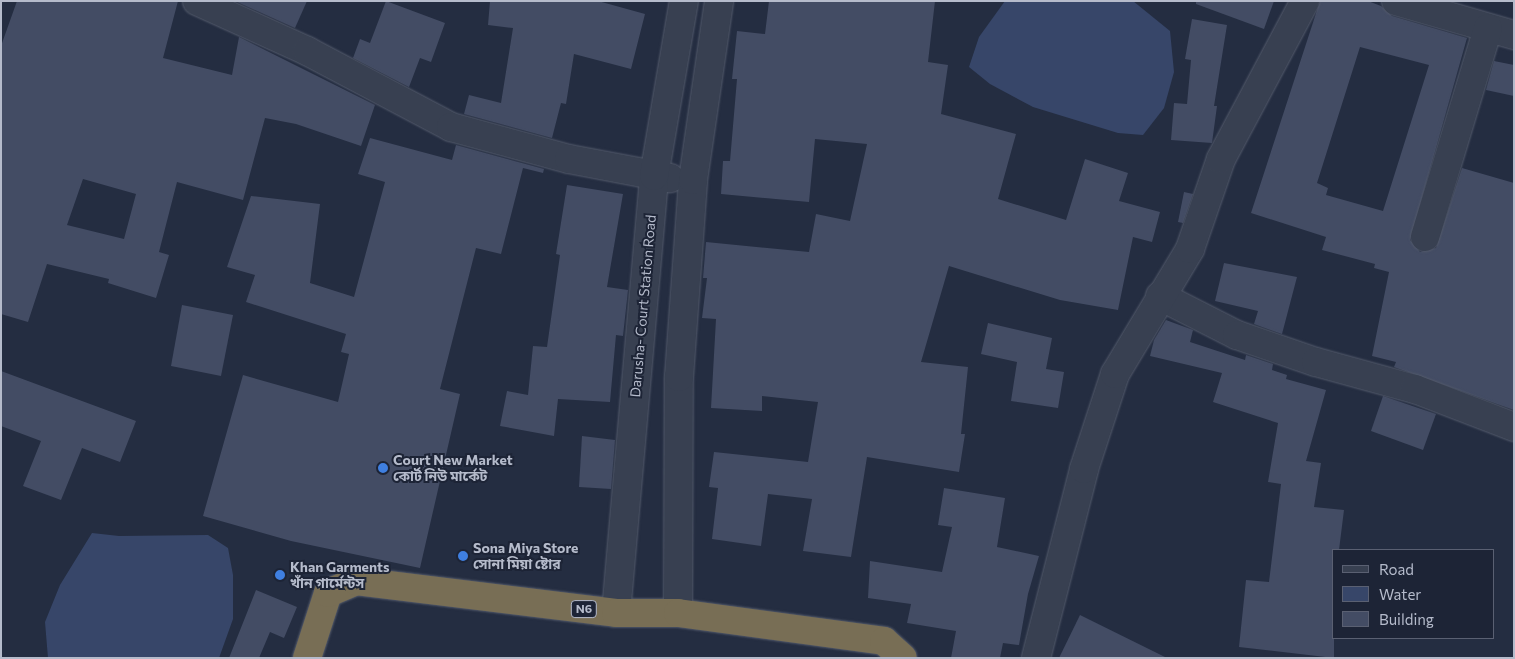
<!DOCTYPE html>
<html>
<head>
<meta charset="utf-8">
<style>
	body { margin:0 }
	#map { position:relative; width:1515px; height:659px; overflow:hidden; background:#242d41; font-family:Commissioner,"Noto Sans Bengali",sans-serif }
	div>[style] { position:absolute }
	.water>* { inset:0; background:#374669 }
	.building>* { inset:0; background:#434c64 }
	.roads { filter:drop-shadow(0 0 1px #535a6b) drop-shadow(0 0 1px #535a6b) }
	.minor>* { height:28px; margin:-14px; padding:0 14px; transform-origin:14px; border-radius:14px; background:#384051 }
	.highway>* { height:28px; margin:-14px; padding:0 14px; transform-origin:14px; border-radius:14px; background:#786e55 }
	.dots>* { width:14px; height:14px; translate:-50% -50%; box-sizing:border-box; border:2px solid #1d2436; border-radius:50% }
	span { translate:-50% -50%; white-space:nowrap; text-align:center; line-height:1.15; -webkit-text-stroke:4px #1d2436; paint-order:stroke }
	.shield-label span { padding:1px 4px; background:#1d2436; border:1px solid; border-radius:4px; -webkit-text-stroke-width:0 }
	.shield-label { font-size:12px; color:#b5bbcb; font-weight:700 }
	.street-label { font-size:14px; color:#b5bbcb }
	.poi-label { font-size:14px; color:#b5bbcb; font-weight:700 }
	.left { translate:0 -50%; text-align:left }
	.frame { position:absolute; inset:0; border:2px solid #b5bbcb; pointer-events:none }
	.legend { position:absolute; left:1332px; top:549px; width:162px; height:90px; box-sizing:border-box; background:#1d2436; border:1px solid #5a6072; margin:0; padding:6px 9px; list-style:none; font-size:15px; color:#b5bbcb }
	.legend li { display:flex; align-items:center; gap:10px; height:25px }
	.legend b { width:25px; border:1px solid #5a6072 }
</style>
</head>
<body>
<div id="map">
	<div class="water">
		<i style="clip-path:polygon(1005px 1px,1133px 1px,1170px 31px,1174px 72px,1164px 108px,1143px 135px,1118px 133px,1033px 107px,990px 84px,969px 67px,979px 37px)"></i>
		<i style="clip-path:polygon(92px 533px,119px 536px,208px 535px,228px 548px,233px 575px,233px 619px,219px 658px,48px 658px,45px 622px,60px 585px)"></i>
	</div>
	<div class="building">
		<i style="clip-path:polygon(evenodd,17px 1px,178px 1px,163px 58px,232px 75px,239px 37px,375px 105px,361px 146px,296px 124px,265px 118px,243px 200px,177px 182px,159px 252px,169px 255px,156px 298px,108px 283px,109px 279px,47px 264px,28px 322px,1px 314px,1px 46px,17px 1px,83px 179px,136px 194px,124px 239px,67px 225px,83px 179px)"></i>
		<i style="clip-path:polygon(235px 1px,307px 1px,295px 28px)"></i>
		<i style="clip-path:polygon(386px 1px,445px 23px,431px 62px,420px 58px,409px 87px,353px 58px,360px 39px,370px 43px)"></i>
		<i style="clip-path:polygon(490px 1px,598px 1px,645px 14px,631px 69px,574px 54px,566px 104px,561px 103px,552px 138px,464px 114px,469px 95px,501px 103px,513px 28px,488px 25px)"></i>
		<i style="clip-path:polygon(769px 1px,935px 1px,928px 62px,948px 65px,941px 114px,1016px 134px,998px 199px,1066px 220px,1085px 159px,1128px 173px,1119px 201px,1160px 212px,1152px 242px,1133px 237px,1118px 310px,1060px 300px,949px 266px,921px 362px,968px 367px,961px 434px,965px 434px,959px 472px,867px 457px,851px 557px,803px 551px,812px 499px,768px 494px,761px 546px,712px 539px,718px 488px,709px 487px,714px 452px,808px 462px,818px 402px,762px 396px,762px 411px,711px 408px,716px 319px,702px 318px,707px 278px,703px 278px,706px 242px,809px 252px,816px 214px,850px 221px,867px 144px,815px 139px,809px 202px,721px 194px,723px 161px,730px 161px,737px 79px,732px 79px,737px 31px,765px 34px)"></i>
		<i style="clip-path:polygon(1196px 1px,1274px 1px,1264px 29px,1196px 4px)"></i>
		<i style="clip-path:polygon(evenodd,1320px 1px,1368px 1px,1381px 6px,1392px 16px,1467px 38px,1410px 240px,1420px 252px,1436px 248px,1462px 168px,1514px 183px,1514px 410px,1394px 367px,1396px 362px,1372px 356px,1389px 272px,1374px 268px,1375px 264px,1322px 250px,1326px 237px,1251px 213px,1320px 1px,1360px 47px,1429px 65px,1383px 211px,1326px 195px,1328px 188px,1317px 183px,1360px 47px)"></i>
		<i style="clip-path:polygon(1192px 19px,1227px 25px,1214px 106px,1217px 106px,1212px 143px,1171px 140px,1174px 103px,1187px 104px,1191px 60px,1185px 59px)"></i>
		<i style="clip-path:polygon(1494px 61px,1514px 65px,1514px 96px,1486px 90px)"></i>
		<i style="clip-path:polygon(370px 138px,452px 160px,456px 145px,544px 169px,543px 173px,523px 168px,501px 254px,476px 248px,440px 389px,460px 394px,420px 568px,291px 541px,203px 516px,243px 375px,338px 402px,349px 354px,341px 352px,346px 334px,246px 302px,255px 275px,227px 267px,251px 196px,320px 204px,310px 283px,354px 297px,385px 182px,358px 174px)"></i>
		<i style="clip-path:polygon(567px 185px,623px 194px,607px 287px,628px 290px,623px 336px,616px 335px,610px 402px,558px 399px,554px 436px,500px 426px,507px 391px,528px 395px,533px 346px,547px 347px,560px 255px,556px 254px)"></i>
		<i style="clip-path:polygon(1184px 192px,1193px 194px,1183px 223px,1178px 222px)"></i>
		<i style="clip-path:polygon(1224px 263px,1297px 277px,1282px 334px,1254px 324px,1258px 311px,1215px 301px)"></i>
		<i style="clip-path:polygon(182px 305px,233px 315px,221px 376px,171px 366px)"></i>
		<i style="clip-path:polygon(1166px 320px,1193px 330px,1190px 342px,1245px 360px,1246px 355px,1273px 364px,1272px 370px,1287px 375px,1286px 379px,1326px 390px,1306px 461px,1321px 463px,1314px 507px,1344px 510px,1339px 550px,1334px 550px,1334px 658px,1239px 647px,1246px 580px,1269px 582px,1281px 484px,1268px 482px,1278px 423px,1213px 402px,1222px 373px,1150px 356px,1154px 340px)"></i>
		<i style="clip-path:polygon(988px 323px,1052px 338px,1046px 369px,1064px 372px,1058px 408px,1011px 401px,1017px 362px,981px 354px)"></i>
		<i style="clip-path:polygon(1px 371px,136px 421px,120px 462px,82px 448px,61px 500px,23px 486px,41px 441px,1px 426px)"></i>
		<i style="clip-path:polygon(1383px 396px,1436px 414px,1423px 450px,1371px 431px)"></i>
		<i style="clip-path:polygon(582px 436px,615px 440px,611px 489px,579px 487px)"></i>
		<i style="clip-path:polygon(944px 488px,1005px 498px,997px 547px,1039px 556px,1028px 594px,1019px 645px,1003px 643px,1000px 658px,951px 658px,956px 631px,907px 623px,911px 604px,868px 598px,870px 561px,942px 572px,952px 527px,938px 525px)"></i>
		<i style="clip-path:polygon(256px 590px,297px 607px,284px 638px,270px 632px,259px 658px,229px 658px)"></i>
		<i style="clip-path:polygon(1080px 615px,1167px 658px,1059px 658px)"></i>
	</div>
	<div class="roads">
		<div class="minor">
			<i style="left:197px;top:1px;width:121px;rotate:24.4deg"></i>
			<i style="left:307px;top:51px;width:163px;rotate:27.8deg"></i>
			<i style="left:451px;top:127px;width:122px;rotate:15.2deg"></i>
			<i style="left:569px;top:159px;width:103px;rotate:10.7deg"></i>
			<i style="left:1396px;top:1px;width:123px;rotate:16.1deg"></i>
			<i style="left:1425px;top:237px;width:218px;rotate:-73.2deg"></i>
			<i style="left:1160px;top:296px;width:86px;rotate:26.9deg"></i>
			<i style="left:1237px;top:335px;width:83px;rotate:18.9deg"></i>
			<i style="left:1316px;top:362px;width:103px;rotate:15.3deg"></i>
			<i style="left:1415px;top:389px;width:106px;rotate:21deg"></i>
			<i style="left:616px;top:613px;width:439px;rotate:-85deg"></i>
			<i style="left:654px;top:176px;width:178px;rotate:-80.3deg"></i>
			<i style="left:678px;top:613px;width:236px;rotate:-89.8deg"></i>
			<i style="left:679px;top:377px;width:197px;rotate:-85.9deg"></i>
			<i style="left:693px;top:180px;width:181px;rotate:-81.7deg"></i>
			<i style="left:1036px;top:658px;width:195px;rotate:-75.7deg"></i>
			<i style="left:1084px;top:469px;width:100px;rotate:-71.9deg"></i>
			<i style="left:1115px;top:374px;width:146px;rotate:-59deg"></i>
			<i style="left:1190px;top:249px;width:95px;rotate:-71deg"></i>
			<i style="left:1221px;top:159px;width:179px;rotate:-62deg"></i>
		</div>
		<div class="highway">
			<i style="left:307px;top:658px;width:68px;rotate:-72.1deg"></i>
			<i style="left:328px;top:593px;width:30px;rotate:-23deg"></i>
			<i style="left:356px;top:581px;width:262px;rotate:7deg"></i>
			<i style="left:616px;top:613px;width:62px"></i>
			<i style="left:678px;top:613px;width:208px;rotate:7.7deg"></i>
			<i style="left:884px;top:641px;width:25px;rotate:42deg"></i>
		</div>
	</div>
	<div class="dots">
		<i style="left:383px;top:468px;background:#3f7fe0"></i>
		<i style="left:463px;top:556px;background:#3f7fe0"></i>
		<i style="left:280px;top:575px;background:#3f7fe0"></i>
	</div>
	<div class="shield-label">
		<span style="left:584px;top:609px">N6</span>
	</div>
	<div class="street-label">
		<span style="left:643px;top:306px;rotate:-85deg">Darusha- Court Station Road</span>
	</div>
	<div class="poi-label">
		<span class="left" style="left:393px;top:468px">Court New Market<br>কোর্ট নিউ মার্কেট</span>
		<span class="left" style="left:473px;top:556px">Sona Miya Store<br>সোনা মিয়া ষ্টোর</span>
		<span class="left" style="left:290px;top:575px">Khan Garments<br>খাঁন গার্মেন্টস</span>
	</div>
	<div class="frame"></div>
	<ul class="legend">
	<li><b style="height:6px;background:#384051"></b>Road</li>
	<li><b style="height:14px;background:#374669"></b>Water</li>
	<li><b style="height:14px;background:#434c64"></b>Building</li>
	</ul>
</div>
</body>
</html>
